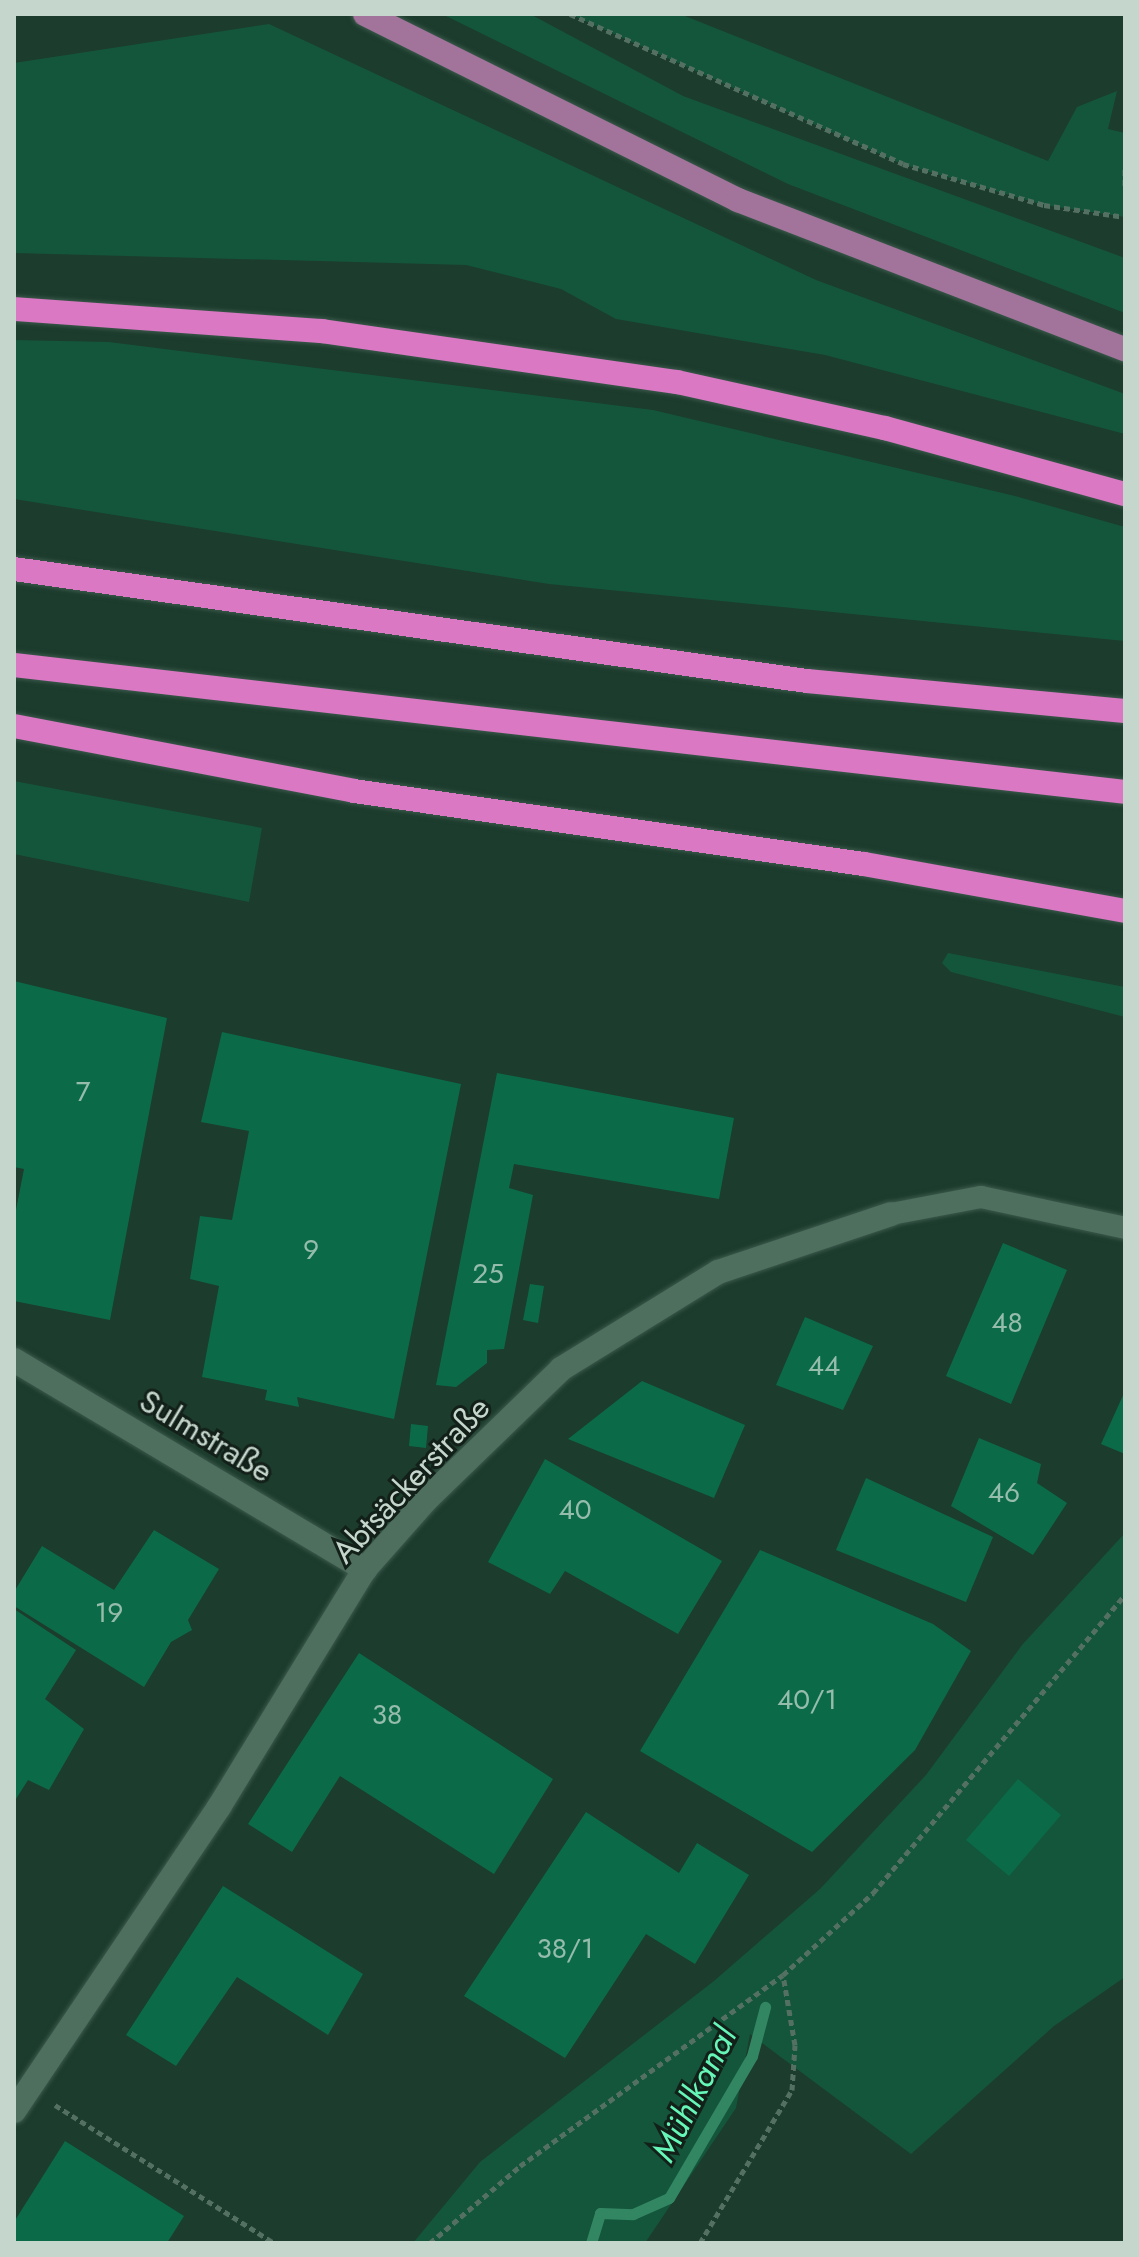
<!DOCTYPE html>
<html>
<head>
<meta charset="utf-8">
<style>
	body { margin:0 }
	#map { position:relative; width:1139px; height:2257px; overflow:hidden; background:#1c3c2d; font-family:Jost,sans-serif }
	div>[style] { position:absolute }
	.green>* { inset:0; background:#14563b }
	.stream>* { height:11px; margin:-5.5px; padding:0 5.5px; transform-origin:5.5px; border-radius:5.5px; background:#338662 }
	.building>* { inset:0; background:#0b6b49 }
	.path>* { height:5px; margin-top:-2.5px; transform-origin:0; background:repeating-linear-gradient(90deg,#547062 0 6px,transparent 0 10px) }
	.roads { filter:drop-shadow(0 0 2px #3c594c) drop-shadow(0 0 2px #3c594c) }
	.lane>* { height:22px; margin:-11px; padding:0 11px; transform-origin:11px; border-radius:11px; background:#4e6f5e }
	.street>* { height:24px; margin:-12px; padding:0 12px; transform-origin:12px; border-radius:12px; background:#4e6f5e }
	.primary>* { height:24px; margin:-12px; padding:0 12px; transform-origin:12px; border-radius:12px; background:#a3749b }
	.highway>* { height:24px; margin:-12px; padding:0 12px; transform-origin:12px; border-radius:12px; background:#db78c3 }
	span { translate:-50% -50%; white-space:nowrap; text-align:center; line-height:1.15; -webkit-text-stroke:6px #122019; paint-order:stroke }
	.number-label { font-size:28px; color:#96bcac }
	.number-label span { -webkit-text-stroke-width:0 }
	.street-label { font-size:32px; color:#c5d7cd }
	.water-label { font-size:34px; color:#66f6b8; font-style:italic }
	.frame { position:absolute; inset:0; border:16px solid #c5d7cd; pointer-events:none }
</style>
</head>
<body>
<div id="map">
	<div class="green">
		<i style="clip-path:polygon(442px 14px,530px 14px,683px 96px,1125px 258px,1125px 313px,788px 184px)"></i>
		<i style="clip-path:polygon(570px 14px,680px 14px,1048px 161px,1077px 107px,1117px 91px,1108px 129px,1125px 133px,1125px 217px,1044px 205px,902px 164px)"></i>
		<i style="clip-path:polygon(269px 24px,816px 280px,1125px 394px,1125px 434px,825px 355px,616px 319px,561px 289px,466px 265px,14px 253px,14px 63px)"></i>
		<i style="clip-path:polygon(14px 340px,109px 342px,653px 410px,1015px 496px,1125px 527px,1125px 641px,549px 584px,14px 499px)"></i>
		<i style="clip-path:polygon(14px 781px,262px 828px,249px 902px,14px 854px)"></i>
		<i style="clip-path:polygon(948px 953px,1125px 987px,1125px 1017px,951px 972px,942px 963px)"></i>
		<i style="clip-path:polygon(1125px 1533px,1125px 1977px,1054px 2026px,911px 2154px,750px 2034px,736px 2108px,645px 2243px,413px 2243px,480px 2162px,714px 1981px,820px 1889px,926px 1775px,1022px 1645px)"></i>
	</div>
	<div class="stream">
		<i style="left:591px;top:2243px;width:31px;rotate:-73deg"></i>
		<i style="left:600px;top:2213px;width:33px;rotate:2deg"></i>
		<i style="left:633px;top:2214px;width:39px;rotate:-24deg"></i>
		<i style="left:669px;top:2198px;width:164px;rotate:-59.7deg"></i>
		<i style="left:752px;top:2056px;width:51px;rotate:-75.1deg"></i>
	</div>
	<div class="building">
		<i style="clip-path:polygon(14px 981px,167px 1018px,110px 1320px,14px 1301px,14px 1220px,24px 1169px,14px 1167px)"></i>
		<i style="clip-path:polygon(222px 1032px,461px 1084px,394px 1419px,297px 1397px,299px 1407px,265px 1400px,267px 1390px,202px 1377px,219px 1286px,190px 1279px,200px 1216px,232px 1220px,249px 1131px,201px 1122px)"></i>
		<i style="clip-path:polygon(497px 1073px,734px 1118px,719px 1199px,514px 1164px,509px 1188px,533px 1195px,504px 1349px,487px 1350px,487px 1363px,456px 1387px,436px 1385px)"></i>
		<i style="clip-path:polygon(1003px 1243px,1067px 1270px,1011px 1404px,946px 1376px)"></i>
		<i style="clip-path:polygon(530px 1284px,544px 1286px,538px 1323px,523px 1320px)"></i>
		<i style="clip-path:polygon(805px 1317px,873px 1346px,843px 1410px,776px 1385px)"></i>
		<i style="clip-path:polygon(642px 1381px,745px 1425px,714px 1498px,568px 1439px)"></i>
		<i style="clip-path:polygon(1125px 1391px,1125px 1454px,1101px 1444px)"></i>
		<i style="clip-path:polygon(411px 1424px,428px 1426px,426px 1448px,409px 1446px)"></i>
		<i style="clip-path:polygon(979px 1438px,1041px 1464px,1037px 1483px,1067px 1503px,1033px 1555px,951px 1506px)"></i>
		<i style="clip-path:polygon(545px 1459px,722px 1561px,678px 1634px,565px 1571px,550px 1594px,488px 1562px)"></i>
		<i style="clip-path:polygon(866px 1478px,993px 1537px,966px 1602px,836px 1550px)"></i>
		<i style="clip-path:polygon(154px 1530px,219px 1569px,188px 1620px,192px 1630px,171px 1642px,144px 1687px,14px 1606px,14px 1592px,42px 1546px,114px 1590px)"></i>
		<i style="clip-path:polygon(760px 1550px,933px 1624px,971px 1651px,915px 1750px,812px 1852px,640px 1751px)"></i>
		<i style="clip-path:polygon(14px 1609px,76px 1650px,45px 1699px,84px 1729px,49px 1790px,28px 1780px,14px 1802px)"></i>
		<i style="clip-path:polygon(359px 1653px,553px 1779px,494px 1874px,340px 1776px,292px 1852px,248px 1824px)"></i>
		<i style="clip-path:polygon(1018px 1779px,1061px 1815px,1009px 1876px,966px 1840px)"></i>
		<i style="clip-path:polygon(586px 1812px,679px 1873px,697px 1843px,749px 1875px,695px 1964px,646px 1934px,565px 2058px,464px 1996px)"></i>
		<i style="clip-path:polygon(223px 1886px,363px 1974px,328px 2035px,237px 1977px,176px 2066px,126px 2035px)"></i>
		<i style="clip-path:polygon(65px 2141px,184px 2216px,167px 2243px,14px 2241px,14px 2222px)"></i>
	</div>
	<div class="path">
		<i style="left:570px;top:14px;width:365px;rotate:24.2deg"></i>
		<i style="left:903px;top:164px;width:147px;rotate:16.2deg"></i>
		<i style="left:1044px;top:205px;width:82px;rotate:8.4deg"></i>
		<i style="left:1125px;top:169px;width:17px;rotate:90deg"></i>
		<i style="left:55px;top:2105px;width:259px;rotate:32.2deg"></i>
		<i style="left:430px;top:2243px;width:118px;rotate:-40.5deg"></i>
		<i style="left:520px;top:2166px;width:325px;rotate:-36deg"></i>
		<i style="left:783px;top:1975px;width:122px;rotate:-42.3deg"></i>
		<i style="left:873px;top:1893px;width:390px;rotate:-49.8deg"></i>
		<i style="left:700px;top:2243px;width:179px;rotate:-59deg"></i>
		<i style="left:792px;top:2090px;width:45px;rotate:-86.2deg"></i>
		<i style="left:795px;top:2045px;width:71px;rotate:-99.7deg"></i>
	</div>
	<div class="roads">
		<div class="lane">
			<i style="left:891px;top:1214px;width:92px;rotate:-10.7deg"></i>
			<i style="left:981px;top:1197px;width:147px;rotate:12.1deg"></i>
		</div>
		<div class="street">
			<i style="left:14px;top:1360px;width:409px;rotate:30.8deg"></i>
			<i style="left:14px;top:2111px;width:367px;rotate:-56deg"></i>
			<i style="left:219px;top:1807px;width:279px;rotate:-58.5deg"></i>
			<i style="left:365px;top:1569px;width:94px;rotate:-48.5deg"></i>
			<i style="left:427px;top:1499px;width:187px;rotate:-44.1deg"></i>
			<i style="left:561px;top:1369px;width:185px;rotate:-31.7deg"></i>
			<i style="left:718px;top:1272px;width:182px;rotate:-18.5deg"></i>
		</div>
		<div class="primary">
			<i style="left:365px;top:14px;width:417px;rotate:26.5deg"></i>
			<i style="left:738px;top:200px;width:415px;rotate:21.1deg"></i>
		</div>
		<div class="highway">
			<i style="left:14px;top:309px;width:309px;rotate:4.1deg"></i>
			<i style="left:322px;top:331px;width:359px;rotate:8.2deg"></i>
			<i style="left:677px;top:382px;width:213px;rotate:12.5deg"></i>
			<i style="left:885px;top:428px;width:249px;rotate:15.4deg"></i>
			<i style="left:14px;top:569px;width:801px;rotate:8.04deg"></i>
			<i style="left:807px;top:681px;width:319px;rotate:5.4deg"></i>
			<i style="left:14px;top:665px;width:1118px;rotate:6.52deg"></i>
			<i style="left:14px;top:726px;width:346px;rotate:10.8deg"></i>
			<i style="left:354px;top:791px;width:515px;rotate:8.15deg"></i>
			<i style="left:864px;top:864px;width:265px;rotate:10.2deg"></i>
		</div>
	</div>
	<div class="number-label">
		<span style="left:83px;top:1092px">7</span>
		<span style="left:311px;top:1250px">9</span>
		<span style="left:488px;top:1274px">25</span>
		<span style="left:1007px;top:1323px">48</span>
		<span style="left:824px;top:1366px">44</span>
		<span style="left:1004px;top:1493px">46</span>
		<span style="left:575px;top:1510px">40</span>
		<span style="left:109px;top:1613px">19</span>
		<span style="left:807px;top:1700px">40/1</span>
		<span style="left:387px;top:1715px">38</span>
		<span style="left:565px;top:1949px">38/1</span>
	</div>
	<div class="street-label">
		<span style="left:206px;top:1436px;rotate:31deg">Sulmstraße</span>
		<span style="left:411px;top:1480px;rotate:-47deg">Abtsäckerstraße</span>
	</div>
	<div class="water-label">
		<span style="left:694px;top:2094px;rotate:-63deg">Mühlkanal</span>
	</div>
	<div class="frame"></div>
</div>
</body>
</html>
